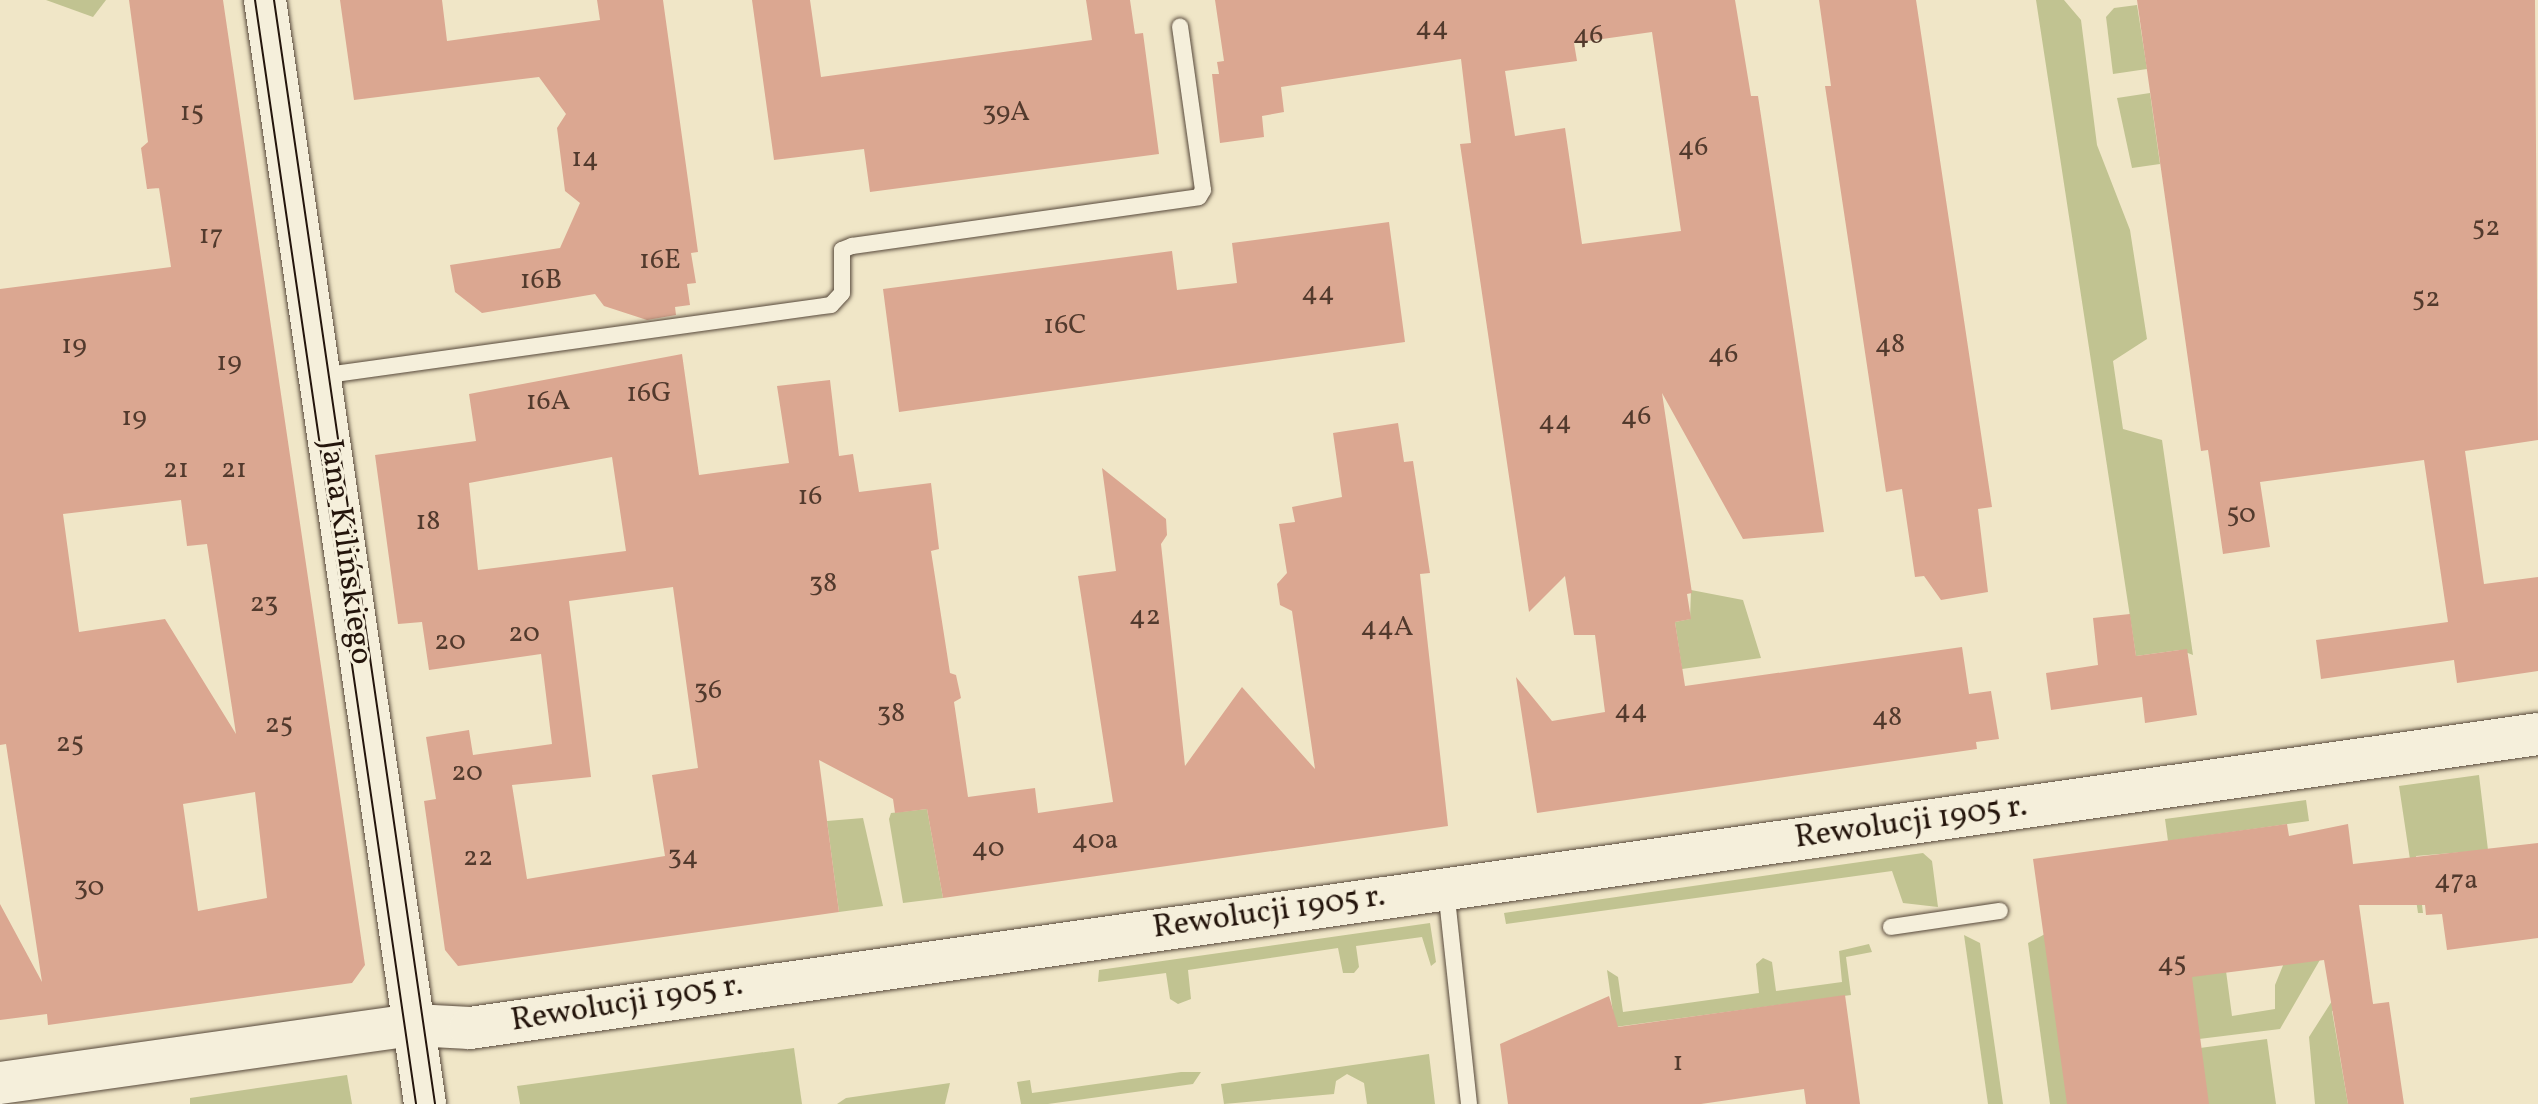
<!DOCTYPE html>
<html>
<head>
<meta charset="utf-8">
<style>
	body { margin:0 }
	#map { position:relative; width:2538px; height:1104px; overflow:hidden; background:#f0e6c7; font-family:Vollkorn,serif }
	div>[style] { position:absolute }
	.green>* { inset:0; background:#c1c391 }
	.building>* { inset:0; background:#dba791 }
	.roads { filter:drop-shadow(0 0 2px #57493b) drop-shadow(0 0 2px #57493b) }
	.service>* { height:16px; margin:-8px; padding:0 8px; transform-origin:8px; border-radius:8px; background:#f5efdb }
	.tertiary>* { height:42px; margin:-21px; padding:0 21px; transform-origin:21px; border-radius:21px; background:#f5efdb }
	.tram>* { height:2px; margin:-1px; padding:0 1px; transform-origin:1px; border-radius:1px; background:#24150c }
	span { translate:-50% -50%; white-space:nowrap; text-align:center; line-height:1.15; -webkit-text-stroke:6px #f5efdb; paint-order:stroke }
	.number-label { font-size:28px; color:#523a2d }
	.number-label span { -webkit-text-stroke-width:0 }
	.street-label { font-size:32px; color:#24150c }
</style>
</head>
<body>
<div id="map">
	<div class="green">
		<i style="clip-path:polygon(46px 0,106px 0,93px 17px)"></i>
		<i style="clip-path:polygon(2036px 0,2064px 0,2081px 20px,2097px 145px,2130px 230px,2147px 339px,2113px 361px,2123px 429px,2162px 440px,2193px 655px,2180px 650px,2136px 656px)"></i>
		<i style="clip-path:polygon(2137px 5px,2147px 69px,2113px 74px,2106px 17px,2114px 8px)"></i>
		<i style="clip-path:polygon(2150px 93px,2160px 164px,2132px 168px,2117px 98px)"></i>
		<i style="clip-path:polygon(1691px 590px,1743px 600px,1761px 658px,1682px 669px,1675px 622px,1690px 619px)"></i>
		<i style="clip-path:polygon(2479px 775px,2488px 850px,2416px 856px,2423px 913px,2418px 913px,2399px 786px)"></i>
		<i style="clip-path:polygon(2306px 800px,2309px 821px,2168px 841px,2165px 819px)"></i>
		<i style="clip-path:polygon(927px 809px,943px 898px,903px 903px,889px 819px,891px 813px)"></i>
		<i style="clip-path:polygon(863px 818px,883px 906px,839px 912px,827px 821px)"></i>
		<i style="clip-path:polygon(1923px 853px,1932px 861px,1938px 907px,1903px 903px,1892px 871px,1506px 924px,1504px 913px)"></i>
		<i style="clip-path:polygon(1430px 923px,1436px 962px,1431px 966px,1422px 937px,1356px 946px,1359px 967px,1354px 973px,1343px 973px,1338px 948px,1188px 970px,1191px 999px,1178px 1004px,1170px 999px,1166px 973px,1098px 982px,1099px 970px)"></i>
		<i style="clip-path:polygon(2045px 934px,2068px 1104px,2050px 1104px,2028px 943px)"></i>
		<i style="clip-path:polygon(1964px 935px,1980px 943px,2003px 1104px,1988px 1104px)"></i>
		<i style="clip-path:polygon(1869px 944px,1872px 952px,1846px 957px,1851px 995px,1615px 1027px,1607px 970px,1618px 977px,1623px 1012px,1759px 993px,1756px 964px,1763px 958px,1772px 962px,1776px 991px,1842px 982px,1839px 951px)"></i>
		<i style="clip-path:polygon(2321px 958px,2280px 1029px,2199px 1039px,2190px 976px,2226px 971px,2232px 1016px,2275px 1009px,2275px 985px,2284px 963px)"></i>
		<i style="clip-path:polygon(2355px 965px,2373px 1004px,2332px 1011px,2348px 1104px,2315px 1104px,2309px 1037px)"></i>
		<i style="clip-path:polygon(2267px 1039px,2276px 1104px,2208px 1104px,2200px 1048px)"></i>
		<i style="clip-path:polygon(794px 1048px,802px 1104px,520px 1104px,517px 1086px)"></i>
		<i style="clip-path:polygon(1429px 1054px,1435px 1104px,1367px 1104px,1364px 1083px,1347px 1074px,1336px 1081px,1334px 1094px,1224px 1104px,1221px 1084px)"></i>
		<i style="clip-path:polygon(1181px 1072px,1201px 1072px,1193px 1084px,1048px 1104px,1021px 1104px,1017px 1082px,1030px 1080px,1032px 1093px)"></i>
		<i style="clip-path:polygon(347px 1075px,352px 1104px,190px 1104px,190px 1098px)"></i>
		<i style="clip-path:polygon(950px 1083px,945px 1104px,837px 1104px,846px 1098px)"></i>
	</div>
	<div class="building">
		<i style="clip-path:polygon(evenodd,129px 0,223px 0,365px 965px,352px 983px,48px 1025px,47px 1014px,0 1020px,0 904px,42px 982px,6px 744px,0 745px,0 289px,171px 267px,159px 188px,147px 189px,141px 148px,148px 142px,129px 0,181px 500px,187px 546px,207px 544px,236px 734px,165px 619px,79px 632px,63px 514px,181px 500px,129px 0,255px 792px,267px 898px,198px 911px,183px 804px,255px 792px)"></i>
		<i style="clip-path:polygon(340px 0,442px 0,447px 41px,600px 20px,597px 0,663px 0,698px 252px,691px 253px,696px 283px,687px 284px,690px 305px,675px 307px,676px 315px,647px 320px,604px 306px,595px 294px,482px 313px,455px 292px,450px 265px,560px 248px,580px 203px,565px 191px,557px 128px,566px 114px,539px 77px,354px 100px)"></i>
		<i style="clip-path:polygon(752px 0,810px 0,821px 77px,1092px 40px,1086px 0,1130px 0,1135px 34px,1143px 33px,1159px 154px,870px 192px,864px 149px,774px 160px)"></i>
		<i style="clip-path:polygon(evenodd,1215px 0,1735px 0,1751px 96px,1758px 96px,1824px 532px,1743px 539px,1662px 393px,1692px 593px,1687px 594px,1691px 619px,1675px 622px,1685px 686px,1962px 647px,1969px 694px,1991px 691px,1999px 739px,1976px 742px,1977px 749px,1537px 813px,1516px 677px,1552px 721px,1605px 712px,1595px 635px,1574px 635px,1565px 576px,1529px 612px,1460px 144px,1471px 143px,1461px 59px,1281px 87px,1284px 112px,1262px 116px,1264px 137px,1220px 143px,1212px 74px,1219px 74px,1217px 62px,1224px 61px,1215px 0,1652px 32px,1681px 231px,1582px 244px,1565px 128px,1515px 136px,1505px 71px,1577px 61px,1574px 43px,1652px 32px)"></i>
		<i style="clip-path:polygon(1819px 0,1916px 0,1992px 507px,1978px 509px,1988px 592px,1941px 600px,1924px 576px,1915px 577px,1902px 489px,1886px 492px,1825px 86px,1831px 86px)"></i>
		<i style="clip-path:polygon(2137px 0,2535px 0,2538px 440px,2465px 451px,2484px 584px,2538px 577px,2538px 671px,2457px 683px,2454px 660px,2321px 679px,2316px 640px,2448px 622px,2424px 460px,2260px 482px,2270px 547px,2223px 554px,2208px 450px,2201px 451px)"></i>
		<i style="clip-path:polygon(1389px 222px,1405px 342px,899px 412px,883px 289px,1172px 251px,1177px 290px,1237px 283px,1232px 243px)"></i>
		<i style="clip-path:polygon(evenodd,682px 354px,699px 475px,789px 463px,777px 386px,830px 380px,839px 456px,853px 454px,859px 492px,931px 483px,939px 549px,931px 551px,950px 673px,956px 675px,961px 698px,954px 702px,968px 797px,1035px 788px,1038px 813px,1113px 802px,1078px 576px,1116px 571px,1102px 468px,1166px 519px,1167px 535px,1161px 544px,1185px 766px,1242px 687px,1315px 769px,1292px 611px,1280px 605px,1277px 584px,1287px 573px,1279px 524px,1295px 522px,1292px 507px,1342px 497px,1333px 433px,1398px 423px,1404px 462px,1413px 461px,1430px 573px,1420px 574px,1448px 826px,943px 898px,927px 809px,895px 813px,893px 799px,819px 760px,839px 912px,458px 966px,445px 950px,424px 801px,436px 799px,426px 737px,469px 730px,473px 755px,552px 744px,541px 654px,429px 670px,422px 622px,398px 624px,375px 455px,476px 441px,469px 394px,682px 354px,612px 457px,626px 551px,478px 570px,469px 483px,612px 457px,682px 354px,673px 587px,698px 768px,652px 775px,665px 856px,527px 879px,512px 785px,591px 777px,569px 601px,673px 587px)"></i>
		<i style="clip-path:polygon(2130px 614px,2136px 656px,2187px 649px,2197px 715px,2145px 723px,2142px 697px,2051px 710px,2046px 673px,2098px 665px,2093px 618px)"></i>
		<i style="clip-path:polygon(2287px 824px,2289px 836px,2348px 824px,2353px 864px,2538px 843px,2538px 938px,2447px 950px,2442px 914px,2426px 915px,2425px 905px,2359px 905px,2373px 1004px,2389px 1002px,2404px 1104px,2348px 1104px,2324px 960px,2192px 977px,2209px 1104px,2067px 1104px,2033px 859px)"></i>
		<i style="clip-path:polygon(1845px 995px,1860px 1104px,1806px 1104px,1804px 1089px,1701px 1104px,1508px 1104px,1500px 1044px,1609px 996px,1618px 1027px)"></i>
	</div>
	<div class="roads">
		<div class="service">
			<i style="left:320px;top:376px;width:516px;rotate:-7.91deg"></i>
			<i style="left:831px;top:305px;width:16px;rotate:-47deg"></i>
			<i style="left:842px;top:293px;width:43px;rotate:-90deg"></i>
			<i style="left:842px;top:250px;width:11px;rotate:-22deg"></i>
			<i style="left:852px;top:246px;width:350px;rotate:-8deg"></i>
			<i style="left:1199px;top:197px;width:8px;rotate:-60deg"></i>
			<i style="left:1203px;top:190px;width:165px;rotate:-98deg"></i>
			<i style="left:1446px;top:889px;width:216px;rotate:83.9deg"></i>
			<i style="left:1891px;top:927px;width:110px;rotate:-8.4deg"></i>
		</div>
		<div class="tertiary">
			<i style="left:265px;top:0;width:1116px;rotate:81.75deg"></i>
			<i style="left:0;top:1083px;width:418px;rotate:-8deg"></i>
			<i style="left:414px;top:1025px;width:56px;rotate:3.1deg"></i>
			<i style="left:470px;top:1028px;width:2089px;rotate:-8.09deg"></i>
		</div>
	</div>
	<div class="tram">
		<i style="left:255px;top:0;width:1116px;rotate:81.7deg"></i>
		<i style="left:274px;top:0;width:1116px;rotate:81.7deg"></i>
	</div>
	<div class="number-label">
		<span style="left:1432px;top:28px">44</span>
		<span style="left:1588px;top:36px">46</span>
		<span style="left:192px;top:113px">15</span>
		<span style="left:1006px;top:113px">39A</span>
		<span style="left:1693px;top:148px">46</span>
		<span style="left:585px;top:159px">14</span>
		<span style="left:2486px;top:228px">52</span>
		<span style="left:211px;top:236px">17</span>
		<span style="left:660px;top:261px">16E</span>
		<span style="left:541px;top:281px">16B</span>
		<span style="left:1318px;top:293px">44</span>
		<span style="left:2426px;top:299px">52</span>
		<span style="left:1065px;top:326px">16C</span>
		<span style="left:1890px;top:345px">48</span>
		<span style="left:74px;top:346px">19</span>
		<span style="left:1723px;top:355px">46</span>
		<span style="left:229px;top:363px">19</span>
		<span style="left:649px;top:394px">16G</span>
		<span style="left:548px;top:402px">16A</span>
		<span style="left:1636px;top:417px">46</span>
		<span style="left:134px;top:418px">19</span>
		<span style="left:1555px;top:422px">44</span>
		<span style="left:176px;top:470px">21</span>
		<span style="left:234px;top:470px">21</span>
		<span style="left:810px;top:497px">16</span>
		<span style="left:2241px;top:515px">50</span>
		<span style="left:428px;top:522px">18</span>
		<span style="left:823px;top:584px">38</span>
		<span style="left:264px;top:604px">23</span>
		<span style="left:1145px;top:617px">42</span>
		<span style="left:1387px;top:628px">44A</span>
		<span style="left:524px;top:634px">20</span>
		<span style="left:450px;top:642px">20</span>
		<span style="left:708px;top:691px">36</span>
		<span style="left:1631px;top:711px">44</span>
		<span style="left:891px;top:714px">38</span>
		<span style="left:1887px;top:718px">48</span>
		<span style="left:279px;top:725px">25</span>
		<span style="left:70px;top:744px">25</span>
		<span style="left:467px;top:773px">20</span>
		<span style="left:1095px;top:841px">40a</span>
		<span style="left:988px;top:849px">40</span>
		<span style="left:683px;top:857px">34</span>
		<span style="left:478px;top:858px">22</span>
		<span style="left:2456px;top:881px">47a</span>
		<span style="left:89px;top:888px">30</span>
		<span style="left:2172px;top:964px">45</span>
		<span style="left:1678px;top:1063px">1</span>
	</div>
	<div class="street-label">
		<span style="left:345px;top:552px;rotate:82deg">Jana Kilińskiego</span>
		<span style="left:1911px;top:823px;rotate:-8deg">Rewolucji 1905 r.</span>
		<span style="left:1269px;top:913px;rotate:-8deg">Rewolucji 1905 r.</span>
		<span style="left:627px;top:1004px;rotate:-9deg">Rewolucji 1905 r.</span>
	</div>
</div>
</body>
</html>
